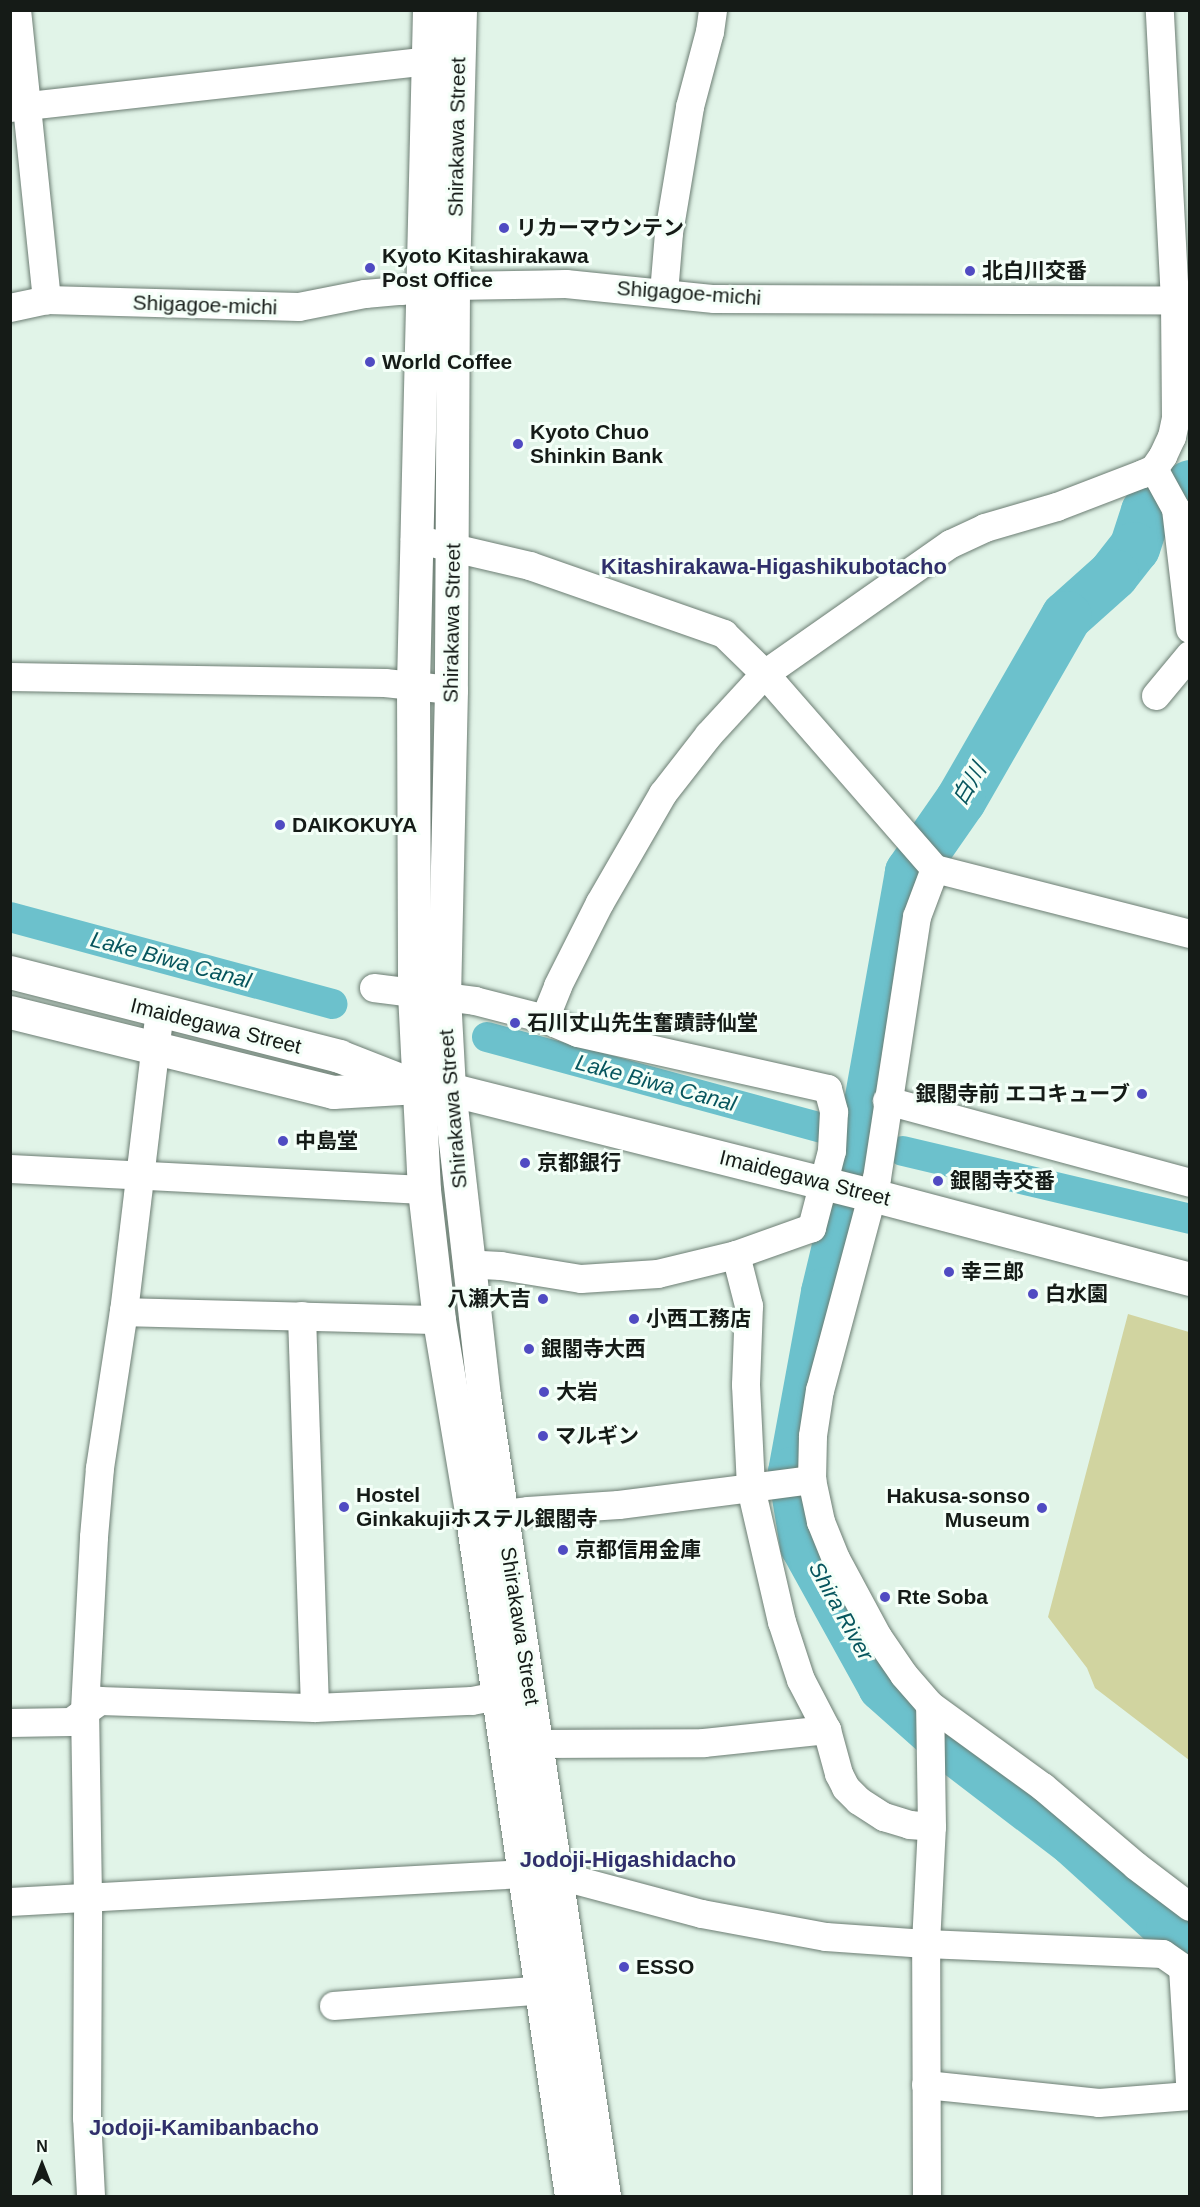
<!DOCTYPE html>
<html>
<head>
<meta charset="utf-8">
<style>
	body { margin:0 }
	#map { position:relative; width:1200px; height:2207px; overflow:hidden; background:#e1f4e8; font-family:Helvetica,"Noto Sans JP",sans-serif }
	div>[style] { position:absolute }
	.green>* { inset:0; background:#d1d4a0 }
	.canal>* { height:30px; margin:-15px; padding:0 15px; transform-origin:15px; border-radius:15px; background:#6cc1cc }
	.river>* { height:51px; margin:-25.5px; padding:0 25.5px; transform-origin:25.5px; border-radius:25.5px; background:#6cc1cc }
	.roads { filter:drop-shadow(0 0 2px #6c7d73) drop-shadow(0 0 2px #6c7d73) }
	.minor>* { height:28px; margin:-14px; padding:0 14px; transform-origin:14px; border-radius:14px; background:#fff }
	.secondary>* { height:33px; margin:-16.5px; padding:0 16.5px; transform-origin:16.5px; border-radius:16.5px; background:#fff }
	.primary>* { height:33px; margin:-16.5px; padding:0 16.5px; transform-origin:16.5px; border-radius:16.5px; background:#fff }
	.dots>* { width:16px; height:16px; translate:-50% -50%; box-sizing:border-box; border:3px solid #f4fff8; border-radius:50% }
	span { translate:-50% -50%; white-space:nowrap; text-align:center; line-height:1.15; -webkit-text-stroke:6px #f4fff8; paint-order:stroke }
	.street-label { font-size:21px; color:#151b17 }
	.poi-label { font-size:21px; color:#151b17; font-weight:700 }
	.left { translate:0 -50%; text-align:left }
	.right { translate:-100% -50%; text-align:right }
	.neighbourhood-label { font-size:22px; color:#2f2f6a; font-weight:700 }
	.water-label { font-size:22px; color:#06555d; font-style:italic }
	.frame { position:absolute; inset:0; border:12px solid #151b17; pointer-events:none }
	.north { position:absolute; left:12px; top:2135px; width:60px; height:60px; -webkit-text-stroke:4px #f4fff8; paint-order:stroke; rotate:0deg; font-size:16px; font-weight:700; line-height:24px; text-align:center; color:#151b17 }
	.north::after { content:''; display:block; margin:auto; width:21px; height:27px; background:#151b17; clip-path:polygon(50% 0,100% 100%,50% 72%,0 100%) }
</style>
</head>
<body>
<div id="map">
	<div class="green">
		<i style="clip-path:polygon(1128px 1314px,1189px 1332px,1189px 1760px,1095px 1688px,1087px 1668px,1048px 1617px)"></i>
	</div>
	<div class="canal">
		<i style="left:10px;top:917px;width:334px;rotate:15.1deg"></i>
		<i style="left:487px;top:1037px;width:350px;rotate:15.2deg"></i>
		<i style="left:903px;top:1151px;width:295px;rotate:13.3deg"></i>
	</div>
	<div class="river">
		<i style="left:1190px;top:485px;width:51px;rotate:149.4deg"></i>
		<i style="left:1146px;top:511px;width:38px;rotate:108deg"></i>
		<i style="left:1134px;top:547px;width:34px;rotate:128deg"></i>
		<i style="left:1113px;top:574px;width:63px;rotate:138.2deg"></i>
		<i style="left:1066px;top:616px;width:212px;rotate:119.9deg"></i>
		<i style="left:960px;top:800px;width:88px;rotate:124.8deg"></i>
		<i style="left:910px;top:872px;width:274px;rotate:100.1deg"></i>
		<i style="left:862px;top:1142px;width:154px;rotate:103.5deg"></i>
		<i style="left:826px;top:1292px;width:183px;rotate:100.4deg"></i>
		<i style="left:793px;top:1472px;width:74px;rotate:80.7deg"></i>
		<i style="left:805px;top:1545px;width:161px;rotate:61deg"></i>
		<i style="left:883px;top:1686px;width:96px;rotate:41.6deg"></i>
		<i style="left:955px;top:1750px;width:150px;rotate:37.4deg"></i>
		<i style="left:1074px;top:1841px;width:131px;rotate:42.2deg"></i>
		<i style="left:1171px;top:1929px;width:23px;rotate:34deg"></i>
	</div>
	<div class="roads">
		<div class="minor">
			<i style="left:17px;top:10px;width:292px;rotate:84.1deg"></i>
			<i style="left:10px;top:108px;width:443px;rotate:-6.4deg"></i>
			<i style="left:664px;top:293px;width:60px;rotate:-85.2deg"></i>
			<i style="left:669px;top:233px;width:128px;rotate:-80.5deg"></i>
			<i style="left:690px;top:107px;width:78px;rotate:-75.1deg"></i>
			<i style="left:710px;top:32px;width:22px;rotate:-82deg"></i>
			<i style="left:10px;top:308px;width:38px;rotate:-12deg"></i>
			<i style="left:47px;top:300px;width:252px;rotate:1.6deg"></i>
			<i style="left:299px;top:307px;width:67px;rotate:-11.1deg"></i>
			<i style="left:365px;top:294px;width:36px;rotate:-5deg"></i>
			<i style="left:401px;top:291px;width:52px;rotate:-5.5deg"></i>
			<i style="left:453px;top:286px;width:113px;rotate:-1deg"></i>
			<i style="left:566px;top:284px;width:149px;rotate:5.8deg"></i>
			<i style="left:714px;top:299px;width:461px;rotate:0.2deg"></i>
			<i style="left:1175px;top:301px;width:15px;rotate:-8deg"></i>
			<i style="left:1154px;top:469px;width:46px;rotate:61.2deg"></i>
			<i style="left:1176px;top:509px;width:121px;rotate:83.3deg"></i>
			<i style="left:415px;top:539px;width:118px;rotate:13.2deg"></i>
			<i style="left:530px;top:566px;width:206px;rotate:19.3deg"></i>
			<i style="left:724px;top:634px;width:57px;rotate:44.3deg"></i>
			<i style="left:765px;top:674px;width:259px;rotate:48.9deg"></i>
			<i style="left:935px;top:869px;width:51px;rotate:110.6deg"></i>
			<i style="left:917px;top:917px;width:264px;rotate:98.7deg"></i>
			<i style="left:877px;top:1178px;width:220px;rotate:105deg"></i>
			<i style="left:820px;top:1390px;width:47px;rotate:98.7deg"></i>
			<i style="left:813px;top:1436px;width:44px;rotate:91.3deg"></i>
			<i style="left:812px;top:1480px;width:43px;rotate:77.9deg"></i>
			<i style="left:821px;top:1522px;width:40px;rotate:68deg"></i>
			<i style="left:836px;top:1559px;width:89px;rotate:61.7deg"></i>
			<i style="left:878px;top:1637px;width:46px;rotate:55.6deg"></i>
			<i style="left:904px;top:1675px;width:40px;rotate:49deg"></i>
			<i style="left:930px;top:1705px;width:140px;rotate:36deg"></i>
			<i style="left:1043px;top:1787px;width:122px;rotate:40.3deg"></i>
			<i style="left:1136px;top:1866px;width:68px;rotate:37.2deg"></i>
			<i style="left:10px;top:677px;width:375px;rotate:0.9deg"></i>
			<i style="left:385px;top:683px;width:66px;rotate:6.1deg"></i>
			<i style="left:1156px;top:696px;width:53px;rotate:-50.3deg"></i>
			<i style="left:935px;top:869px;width:263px;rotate:14.3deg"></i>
			<i style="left:374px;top:988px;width:102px;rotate:7.3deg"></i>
			<i style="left:475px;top:1001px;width:72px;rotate:14.4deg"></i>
			<i style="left:545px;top:1019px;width:36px;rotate:23deg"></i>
			<i style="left:578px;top:1033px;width:256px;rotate:12.6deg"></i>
			<i style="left:828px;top:1089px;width:24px;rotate:75deg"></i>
			<i style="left:834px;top:1112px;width:39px;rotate:93deg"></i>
			<i style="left:832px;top:1151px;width:80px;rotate:104.6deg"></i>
			<i style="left:812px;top:1228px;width:81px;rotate:160.4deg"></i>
			<i style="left:736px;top:1255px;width:80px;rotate:166.3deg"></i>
			<i style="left:658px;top:1274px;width:77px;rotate:176.3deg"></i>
			<i style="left:581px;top:1279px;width:81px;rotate:-170.8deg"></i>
			<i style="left:501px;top:1266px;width:34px;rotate:-177deg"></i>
			<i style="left:545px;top:1019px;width:35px;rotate:-68deg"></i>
			<i style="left:558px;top:986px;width:93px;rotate:-63.2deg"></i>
			<i style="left:600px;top:903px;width:126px;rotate:-60deg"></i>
			<i style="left:663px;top:794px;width:75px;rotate:-52.1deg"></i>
			<i style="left:709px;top:735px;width:83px;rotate:-47.4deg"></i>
			<i style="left:765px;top:674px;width:227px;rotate:-35deg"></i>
			<i style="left:951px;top:544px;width:38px;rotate:-25deg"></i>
			<i style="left:985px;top:528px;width:75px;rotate:-16.3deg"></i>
			<i style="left:1057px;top:507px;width:92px;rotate:-21deg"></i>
			<i style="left:1143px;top:474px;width:12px;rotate:-24deg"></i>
			<i style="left:1154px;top:469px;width:16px;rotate:-55deg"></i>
			<i style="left:1163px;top:456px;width:21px;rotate:-65deg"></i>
			<i style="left:1172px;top:437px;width:19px;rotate:-78deg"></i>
			<i style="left:1176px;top:418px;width:117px;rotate:-90.5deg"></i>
			<i style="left:1175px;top:301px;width:291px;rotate:-93deg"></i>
			<i style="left:887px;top:1101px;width:314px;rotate:15.1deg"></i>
			<i style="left:10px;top:1169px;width:415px;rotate:2.9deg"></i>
			<i style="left:736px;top:1255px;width:53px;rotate:75.7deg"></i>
			<i style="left:749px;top:1306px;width:79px;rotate:92.2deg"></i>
			<i style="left:746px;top:1385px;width:103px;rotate:87.2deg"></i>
			<i style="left:751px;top:1488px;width:62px;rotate:-7.5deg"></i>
			<i style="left:124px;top:1312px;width:315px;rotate:1.5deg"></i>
			<i style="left:302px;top:1316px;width:392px;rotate:88.1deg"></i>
			<i style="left:480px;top:1517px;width:48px;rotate:-7.1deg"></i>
			<i style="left:528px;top:1511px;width:91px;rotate:-3.8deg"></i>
			<i style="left:619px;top:1505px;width:133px;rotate:-7.3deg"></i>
			<i style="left:751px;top:1488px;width:138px;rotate:77deg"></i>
			<i style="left:782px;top:1622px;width:61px;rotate:71.9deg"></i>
			<i style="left:801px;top:1680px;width:56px;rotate:62.5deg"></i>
			<i style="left:827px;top:1730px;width:46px;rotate:74.7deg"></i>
			<i style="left:839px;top:1774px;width:16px;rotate:63deg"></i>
			<i style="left:846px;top:1788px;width:18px;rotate:45deg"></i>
			<i style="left:859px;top:1801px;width:30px;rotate:33deg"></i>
			<i style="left:884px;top:1817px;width:27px;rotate:17deg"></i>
			<i style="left:910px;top:1825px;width:22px;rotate:5deg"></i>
			<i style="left:10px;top:1723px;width:61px;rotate:-0.9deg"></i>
			<i style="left:71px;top:1722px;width:36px;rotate:-36deg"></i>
			<i style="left:100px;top:1701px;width:215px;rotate:1.9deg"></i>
			<i style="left:315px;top:1708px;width:157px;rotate:-2.6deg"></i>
			<i style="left:472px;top:1701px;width:48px;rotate:-10.8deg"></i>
			<i style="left:538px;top:1744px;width:166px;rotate:-0.3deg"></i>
			<i style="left:704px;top:1743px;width:124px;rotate:-6deg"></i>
			<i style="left:10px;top:1902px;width:514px;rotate:-3.12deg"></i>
			<i style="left:523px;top:1874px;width:33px;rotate:2deg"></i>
			<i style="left:556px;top:1875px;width:151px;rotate:15deg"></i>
			<i style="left:702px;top:1914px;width:126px;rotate:10.5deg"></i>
			<i style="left:826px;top:1937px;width:100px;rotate:4deg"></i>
			<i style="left:926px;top:1944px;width:237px;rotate:2.4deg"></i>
			<i style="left:1163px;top:1954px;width:24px;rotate:35deg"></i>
			<i style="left:1183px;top:1968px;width:114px;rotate:86.5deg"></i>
			<i style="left:334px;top:2006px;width:229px;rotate:-4.3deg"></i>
			<i style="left:926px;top:2085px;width:174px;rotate:5.9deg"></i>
			<i style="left:1099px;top:2103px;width:91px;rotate:-4.4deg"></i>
			<i style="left:91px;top:2196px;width:78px;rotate:-92.9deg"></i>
			<i style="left:87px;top:2118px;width:220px;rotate:-89.7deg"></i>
			<i style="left:88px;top:1898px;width:188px;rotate:-90.9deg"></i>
			<i style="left:85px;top:1710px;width:173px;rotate:-87deg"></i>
			<i style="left:94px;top:1537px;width:69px;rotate:-85deg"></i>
			<i style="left:100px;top:1468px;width:158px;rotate:-81.3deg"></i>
			<i style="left:124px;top:1312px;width:302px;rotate:-83.2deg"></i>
			<i style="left:927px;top:2196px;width:252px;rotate:-90.2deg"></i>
			<i style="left:926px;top:1944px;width:117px;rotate:-87.1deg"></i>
			<i style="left:932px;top:1827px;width:122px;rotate:-90.9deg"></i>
		</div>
		<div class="secondary">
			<i style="left:10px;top:972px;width:340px;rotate:14.3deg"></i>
			<i style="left:339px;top:1056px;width:74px;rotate:21.4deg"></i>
			<i style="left:10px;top:1012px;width:333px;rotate:13.9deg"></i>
			<i style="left:333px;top:1092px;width:85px;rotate:-3.4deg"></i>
			<i style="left:418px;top:1087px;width:31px;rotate:4deg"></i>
			<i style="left:449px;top:1089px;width:436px;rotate:14.1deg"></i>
			<i style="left:872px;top:1195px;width:329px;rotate:14.8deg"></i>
		</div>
		<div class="primary">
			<i style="left:429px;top:10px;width:674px;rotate:91.36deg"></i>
			<i style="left:413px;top:684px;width:309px;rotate:89.8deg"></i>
			<i style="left:414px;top:993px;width:197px;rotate:87.1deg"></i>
			<i style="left:424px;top:1190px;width:131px;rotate:83.4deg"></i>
			<i style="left:439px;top:1320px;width:201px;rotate:80.5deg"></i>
			<i style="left:472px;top:1518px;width:685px;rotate:81.69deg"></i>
			<i style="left:460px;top:10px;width:276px;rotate:91.5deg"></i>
			<i style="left:453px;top:286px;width:404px;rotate:90.3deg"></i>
			<i style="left:451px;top:690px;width:306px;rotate:91.3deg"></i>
			<i style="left:444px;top:996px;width:93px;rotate:86.9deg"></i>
			<i style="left:449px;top:1089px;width:309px;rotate:83.5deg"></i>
			<i style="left:484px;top:1396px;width:809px;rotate:81.47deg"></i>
		</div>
	</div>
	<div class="dots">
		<i style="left:504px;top:228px;background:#504bc2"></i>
		<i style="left:370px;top:268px;background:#504bc2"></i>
		<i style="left:970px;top:271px;background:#504bc2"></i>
		<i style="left:370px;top:362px;background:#504bc2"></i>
		<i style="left:518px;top:444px;background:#504bc2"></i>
		<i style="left:280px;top:825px;background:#504bc2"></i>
		<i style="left:515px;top:1023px;background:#504bc2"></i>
		<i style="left:1142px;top:1094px;background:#504bc2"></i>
		<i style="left:283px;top:1141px;background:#504bc2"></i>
		<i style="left:525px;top:1163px;background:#504bc2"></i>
		<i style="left:938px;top:1181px;background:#504bc2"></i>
		<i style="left:949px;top:1272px;background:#504bc2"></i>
		<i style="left:1033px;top:1294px;background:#504bc2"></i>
		<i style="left:543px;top:1299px;background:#504bc2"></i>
		<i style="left:634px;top:1319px;background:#504bc2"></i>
		<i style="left:529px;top:1349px;background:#504bc2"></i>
		<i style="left:544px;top:1392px;background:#504bc2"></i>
		<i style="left:543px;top:1436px;background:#504bc2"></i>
		<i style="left:344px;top:1507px;background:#504bc2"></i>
		<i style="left:1042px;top:1508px;background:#504bc2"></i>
		<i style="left:563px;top:1550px;background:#504bc2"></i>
		<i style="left:885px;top:1597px;background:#504bc2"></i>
		<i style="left:624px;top:1967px;background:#504bc2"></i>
	</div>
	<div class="street-label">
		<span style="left:457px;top:137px;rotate:-89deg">Shirakawa Street</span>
		<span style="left:689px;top:293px;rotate:4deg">Shigagoe-michi</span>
		<span style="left:205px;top:305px;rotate:2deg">Shigagoe-michi</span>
		<span style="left:452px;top:623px;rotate:-89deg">Shirakawa Street</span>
		<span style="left:216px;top:1026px;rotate:14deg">Imaidegawa Street</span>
		<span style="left:453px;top:1109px;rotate:-95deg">Shirakawa Street</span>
		<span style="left:805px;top:1178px;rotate:14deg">Imaidegawa Street</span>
		<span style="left:520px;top:1626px;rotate:81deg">Shirakawa Street</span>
	</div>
	<div class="poi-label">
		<span class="left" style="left:516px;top:228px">リカーマウンテン</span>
		<span class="left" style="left:382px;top:268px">Kyoto Kitashirakawa<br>Post Office</span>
		<span class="left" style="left:982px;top:271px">北白川交番</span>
		<span class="left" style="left:382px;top:362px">World Coffee</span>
		<span class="left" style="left:530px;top:444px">Kyoto Chuo<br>Shinkin Bank</span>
		<span class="left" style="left:292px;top:825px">DAIKOKUYA</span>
		<span class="left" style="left:527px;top:1023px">石川丈山先生奮蹟詩仙堂</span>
		<span class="right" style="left:1130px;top:1094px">銀閣寺前 エコキューブ</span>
		<span class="left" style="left:295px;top:1141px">中島堂</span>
		<span class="left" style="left:537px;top:1163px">京都銀行</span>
		<span class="left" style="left:950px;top:1181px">銀閣寺交番</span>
		<span class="left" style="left:961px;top:1272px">幸三郎</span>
		<span class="left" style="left:1045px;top:1294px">白水園</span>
		<span class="right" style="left:531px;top:1299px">八瀬大吉</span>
		<span class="left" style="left:646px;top:1319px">小西工務店</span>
		<span class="left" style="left:541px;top:1349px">銀閣寺大西</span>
		<span class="left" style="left:556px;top:1392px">大岩</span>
		<span class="left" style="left:555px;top:1436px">マルギン</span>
		<span class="left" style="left:356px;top:1507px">Hostel<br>Ginkakujiホステル銀閣寺</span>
		<span class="right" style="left:1030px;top:1508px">Hakusa-sonso<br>Museum</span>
		<span class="left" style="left:575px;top:1550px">京都信用金庫</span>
		<span class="left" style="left:897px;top:1597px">Rte Soba</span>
		<span class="left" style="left:636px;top:1967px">ESSO</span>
	</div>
	<div class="neighbourhood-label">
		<span style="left:774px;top:567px">Kitashirakawa-Higashikubotacho</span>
		<span style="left:628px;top:1860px">Jodoji-Higashidacho</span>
		<span style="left:204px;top:2128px">Jodoji-Kamibanbacho</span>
	</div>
	<div class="water-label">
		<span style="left:969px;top:784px;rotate:-59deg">白川</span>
		<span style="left:171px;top:960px;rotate:15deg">Lake Biwa Canal</span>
		<span style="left:656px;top:1083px;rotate:15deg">Lake Biwa Canal</span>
		<span style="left:841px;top:1611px;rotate:61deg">Shira River</span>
	</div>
	<div class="frame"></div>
	<div class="north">N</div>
</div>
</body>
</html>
